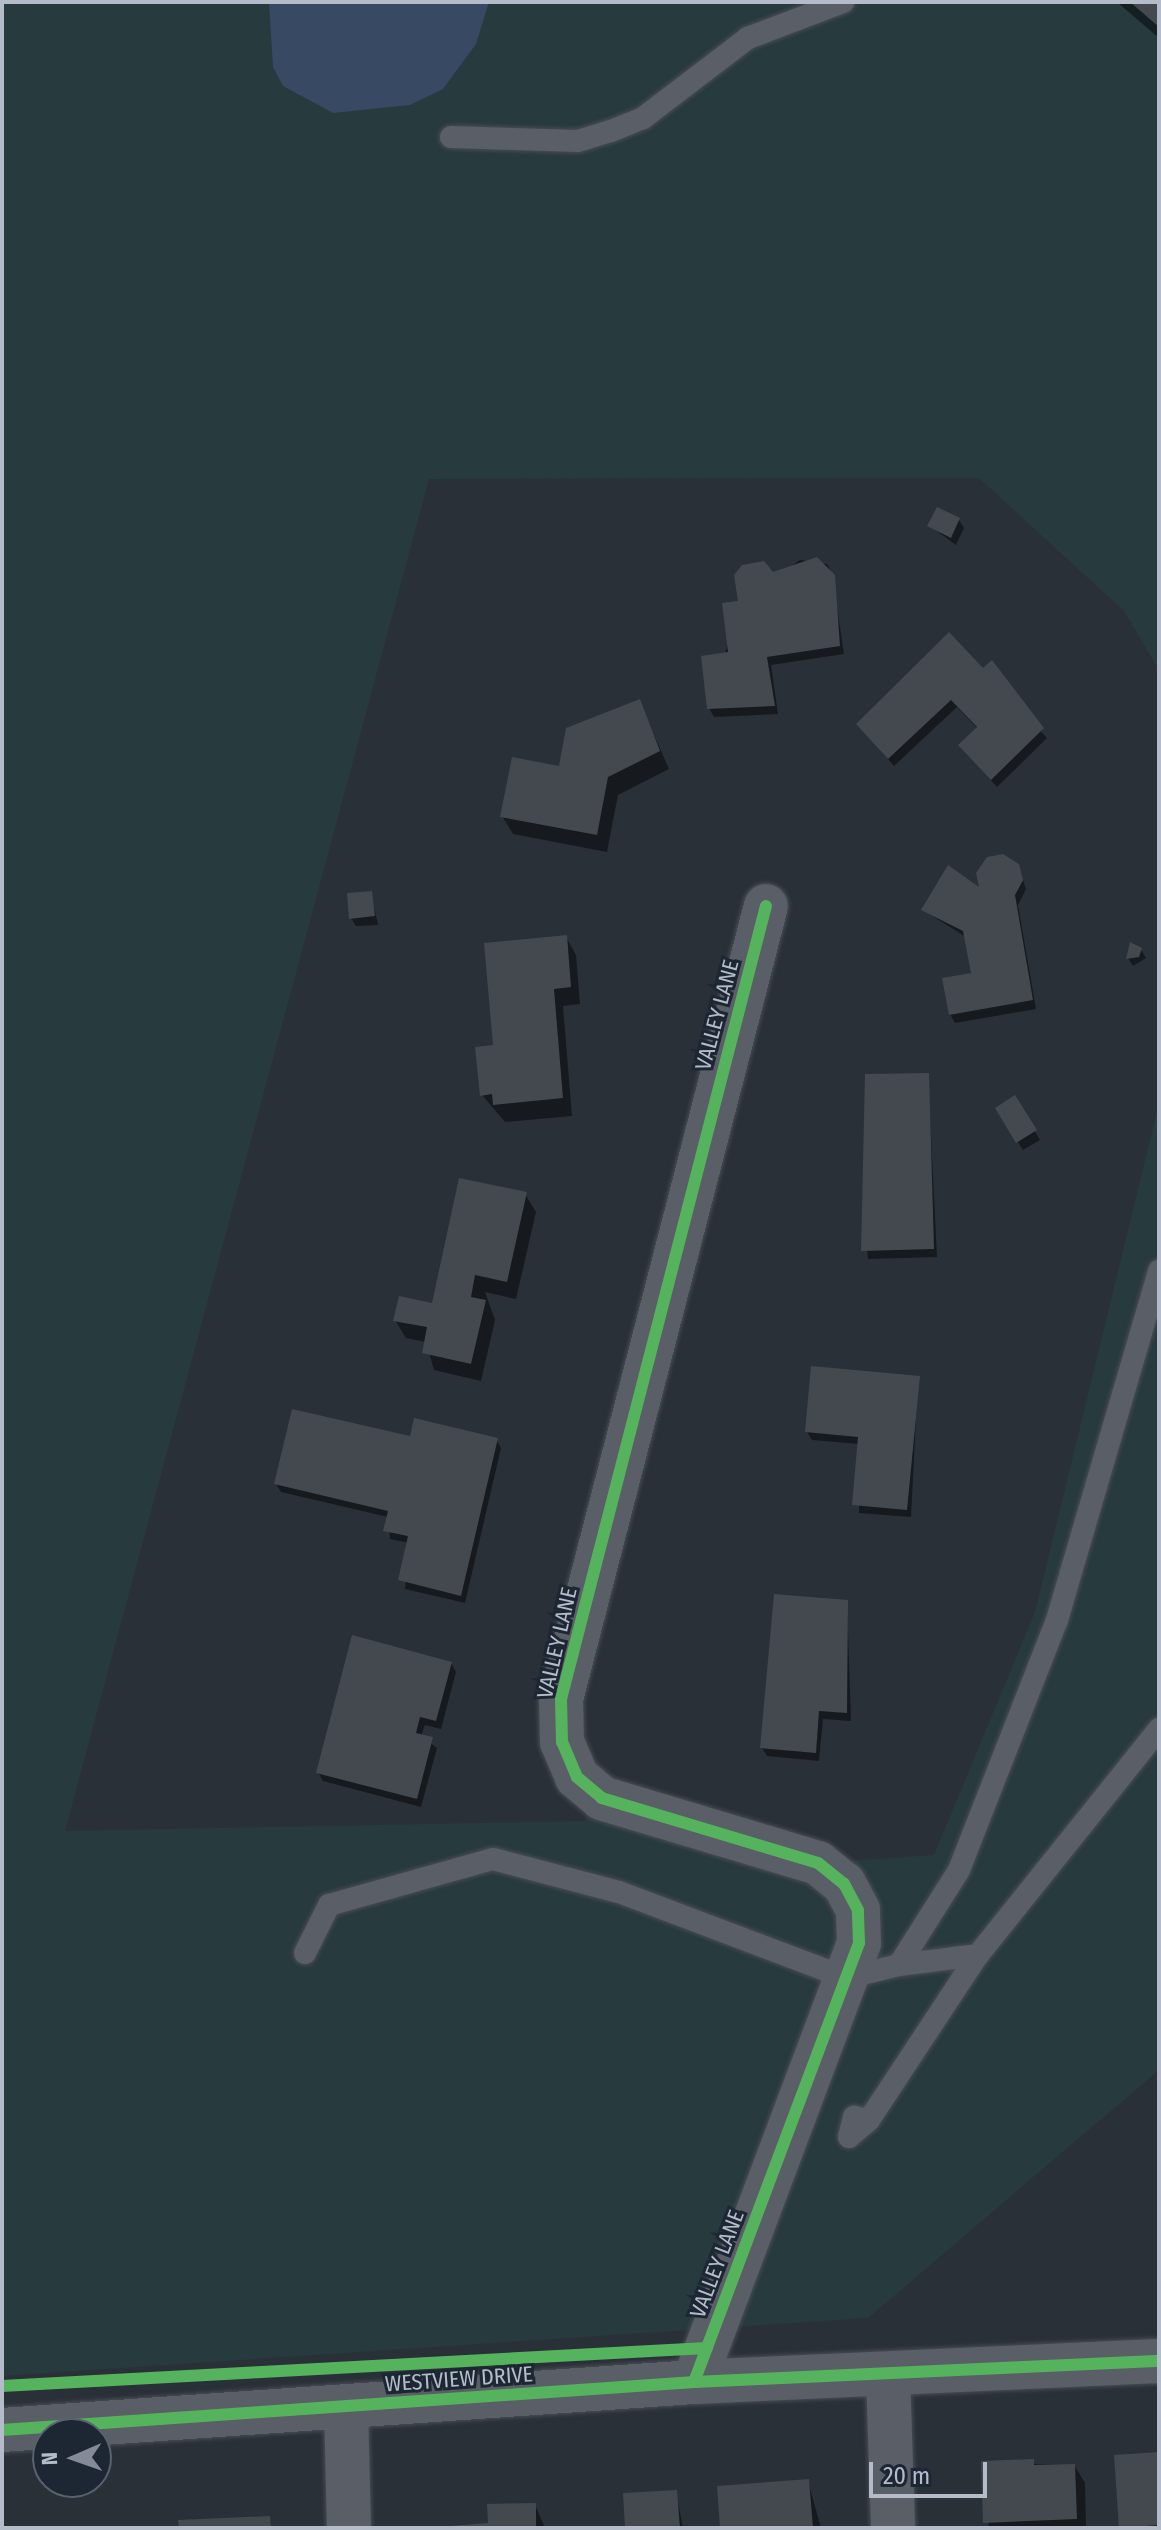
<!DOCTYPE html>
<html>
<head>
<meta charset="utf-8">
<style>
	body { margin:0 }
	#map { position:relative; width:1161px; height:2530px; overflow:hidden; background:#2a3038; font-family:"Fira Sans Condensed",sans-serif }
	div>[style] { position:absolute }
	.green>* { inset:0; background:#273a3e }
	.water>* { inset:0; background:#384963 }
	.shadow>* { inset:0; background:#0007 }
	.building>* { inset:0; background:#444950 }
	.roads { filter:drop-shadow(0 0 2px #484c53) drop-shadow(0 0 2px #484c53) }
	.lane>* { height:22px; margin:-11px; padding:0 11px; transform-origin:11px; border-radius:11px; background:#5a5e66 }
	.street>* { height:44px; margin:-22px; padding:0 22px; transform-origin:22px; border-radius:22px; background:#5a5e66 }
	.cycleway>* { height:12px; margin:-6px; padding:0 6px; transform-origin:6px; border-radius:6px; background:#56b35d }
	span { translate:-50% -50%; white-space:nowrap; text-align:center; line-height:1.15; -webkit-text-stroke:6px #1d2633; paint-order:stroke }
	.street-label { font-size:22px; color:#b4bcc9 }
	.frame { position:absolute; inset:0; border:4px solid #b4bcc9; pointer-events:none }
	.north { position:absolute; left:32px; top:2418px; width:80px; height:80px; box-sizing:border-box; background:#1d2633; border:2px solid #59626f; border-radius:50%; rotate:268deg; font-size:22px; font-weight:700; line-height:32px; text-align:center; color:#b4bcc9 }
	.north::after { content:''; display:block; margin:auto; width:28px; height:36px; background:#848b96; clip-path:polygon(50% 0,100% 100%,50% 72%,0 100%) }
	.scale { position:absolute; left:869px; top:2462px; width:118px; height:36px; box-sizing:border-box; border:4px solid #b4bcc9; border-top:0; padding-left:10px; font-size:24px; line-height:28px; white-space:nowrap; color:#b4bcc9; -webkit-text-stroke:6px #1d2633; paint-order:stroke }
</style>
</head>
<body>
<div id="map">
	<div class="green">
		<i style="clip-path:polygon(2px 2px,1159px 2px,1159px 670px,1124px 611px,979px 478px,429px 479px,65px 1831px,584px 1821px,602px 1798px,818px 1863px,934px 1855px,1035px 1612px,1159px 1103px,1159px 2070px,868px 2318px,2px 2376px)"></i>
	</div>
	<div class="water">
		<i style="clip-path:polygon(269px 2px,489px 2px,476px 44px,443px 89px,410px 105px,333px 113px,283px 86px,273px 67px)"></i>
	</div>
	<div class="shadow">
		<i style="clip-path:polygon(1117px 2px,1159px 2px,1159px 38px)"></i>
		<i style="clip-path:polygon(959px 520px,964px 528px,956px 545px,930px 526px)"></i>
		<i style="clip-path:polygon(800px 560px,827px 564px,832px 573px,844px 654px,771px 665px,778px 714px,714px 717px,709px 708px,740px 603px)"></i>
		<i style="clip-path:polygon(949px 635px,1047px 738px,997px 787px,960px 745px,978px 729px,957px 707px,894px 766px,859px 725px)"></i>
		<i style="clip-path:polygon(639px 701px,669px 769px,618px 795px,607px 852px,513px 834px,502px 816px)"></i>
		<i style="clip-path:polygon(1018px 866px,1026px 889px,1018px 905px,1036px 1009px,955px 1023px,950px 1014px,973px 975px,966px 937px,923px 910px,982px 891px)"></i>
		<i style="clip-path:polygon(371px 893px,378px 925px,356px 926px,351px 918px)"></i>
		<i style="clip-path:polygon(566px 937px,576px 955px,580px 1004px,563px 1006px,572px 1116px,505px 1122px,482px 1095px,495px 1047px)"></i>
		<i style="clip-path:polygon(1141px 950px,1146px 958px,1133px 966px,1128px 958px)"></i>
		<i style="clip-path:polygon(928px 1075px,937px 1257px,868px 1259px,862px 1195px,870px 1196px)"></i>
		<i style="clip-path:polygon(1015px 1098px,1040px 1140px,1023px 1150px,997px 1109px)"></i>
		<i style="clip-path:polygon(525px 1194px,536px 1212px,516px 1299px,485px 1292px,495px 1320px,481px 1381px,434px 1370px,426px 1342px,406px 1338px,395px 1320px,434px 1306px)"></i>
		<i style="clip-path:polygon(918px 1378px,911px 1517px,859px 1513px,859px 1444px,812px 1440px,807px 1432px)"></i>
		<i style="clip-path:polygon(411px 1439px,496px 1439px,501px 1448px,465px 1603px,405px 1589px,409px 1543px,390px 1539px,388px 1517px,281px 1492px,276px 1484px)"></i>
		<i style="clip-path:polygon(847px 1602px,851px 1721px,823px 1719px,819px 1761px,767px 1756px,762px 1748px)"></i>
		<i style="clip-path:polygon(451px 1663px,456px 1672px,441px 1729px,425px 1725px,421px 1736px,437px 1748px,421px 1807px,323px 1781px,318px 1772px)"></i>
		<i style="clip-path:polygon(1159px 2456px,1159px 2528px,1121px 2528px,1121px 2527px)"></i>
		<i style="clip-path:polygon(983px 2463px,1074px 2465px,1085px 2483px,1086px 2528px,989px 2528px)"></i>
		<i style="clip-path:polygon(808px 2481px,821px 2528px,722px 2528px)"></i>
		<i style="clip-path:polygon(676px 2492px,683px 2528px,627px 2528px)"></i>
		<i style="clip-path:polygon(535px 2505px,545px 2528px,427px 2528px,490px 2524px)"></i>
	</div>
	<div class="building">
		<i style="clip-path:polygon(1130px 2px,1159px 2px,1159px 27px)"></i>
		<i style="clip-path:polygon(937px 507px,960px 518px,951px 538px,927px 526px)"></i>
		<i style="clip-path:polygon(817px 557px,835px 575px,840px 646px,767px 657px,775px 706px,707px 709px,701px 656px,728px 652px,722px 603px,738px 601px,734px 575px,742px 565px,764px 561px,773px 572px)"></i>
		<i style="clip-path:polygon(949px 632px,983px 668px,992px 660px,1044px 728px,991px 780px,958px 745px,977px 727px,951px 700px,888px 759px,856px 724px)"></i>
		<i style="clip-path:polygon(640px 699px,660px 751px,608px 777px,597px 835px,500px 817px,512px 757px,559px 766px,566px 728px)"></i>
		<i style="clip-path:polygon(1003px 854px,1019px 864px,1023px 880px,1015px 895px,1033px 1000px,949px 1015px,942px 978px,971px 973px,963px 931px,921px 910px,948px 865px,979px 887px,976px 873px,987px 857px)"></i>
		<i style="clip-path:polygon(372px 891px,375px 916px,349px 919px,347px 893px)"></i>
		<i style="clip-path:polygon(567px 935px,571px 987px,554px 989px,563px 1098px,493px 1105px,492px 1094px,480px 1096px,475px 1047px,493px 1045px,484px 943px)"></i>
		<i style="clip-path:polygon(1130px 942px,1142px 948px,1139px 957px,1126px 959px)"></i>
		<i style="clip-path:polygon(929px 1073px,934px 1249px,861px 1251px,865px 1074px)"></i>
		<i style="clip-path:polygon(1015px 1095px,1037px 1130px,1016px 1143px,995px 1108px)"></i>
		<i style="clip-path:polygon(459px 1178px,527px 1192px,507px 1282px,475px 1275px,471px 1297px,486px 1300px,471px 1364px,422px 1353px,427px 1327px,393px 1321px,399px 1296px,432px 1303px)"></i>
		<i style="clip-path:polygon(811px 1366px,920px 1376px,907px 1510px,852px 1505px,858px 1437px,805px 1432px)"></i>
		<i style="clip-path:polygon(292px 1409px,410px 1436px,414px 1418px,498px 1438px,461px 1596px,398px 1580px,408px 1536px,383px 1531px,388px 1511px,274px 1484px)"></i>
		<i style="clip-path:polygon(774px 1594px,848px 1600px,847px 1713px,819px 1711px,816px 1753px,760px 1748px)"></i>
		<i style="clip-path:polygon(352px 1635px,452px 1662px,436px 1721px,420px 1717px,416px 1733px,433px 1737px,417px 1799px,316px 1773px)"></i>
		<i style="clip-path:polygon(1159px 2452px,1159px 2525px,1119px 2528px,1114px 2455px)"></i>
		<i style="clip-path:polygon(1034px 2459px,1034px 2465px,1075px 2464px,1077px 2519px,983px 2523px,981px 2461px)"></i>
		<i style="clip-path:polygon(809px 2479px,813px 2528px,720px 2528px,717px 2486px)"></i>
		<i style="clip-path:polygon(677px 2490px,680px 2528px,625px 2528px,623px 2493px)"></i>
		<i style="clip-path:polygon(536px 2503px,536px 2528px,425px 2528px,488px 2523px,487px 2504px)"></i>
		<i style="clip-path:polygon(270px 2516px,271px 2528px,179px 2528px,178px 2520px)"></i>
	</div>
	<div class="roads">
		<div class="lane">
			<i style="left:451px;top:137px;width:127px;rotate:1.8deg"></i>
			<i style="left:578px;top:141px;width:34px;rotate:-17deg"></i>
			<i style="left:611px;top:131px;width:35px;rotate:-22deg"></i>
			<i style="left:643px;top:118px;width:132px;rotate:-37.3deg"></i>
			<i style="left:748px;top:38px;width:102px;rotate:-20.8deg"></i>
			<i style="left:305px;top:1953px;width:54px;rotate:-63.4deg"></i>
			<i style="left:329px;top:1905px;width:170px;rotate:-15.7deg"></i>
			<i style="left:493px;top:1859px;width:130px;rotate:14.7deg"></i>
			<i style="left:619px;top:1892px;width:243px;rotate:20.7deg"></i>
			<i style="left:846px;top:1978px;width:55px;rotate:-13.8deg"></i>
			<i style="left:899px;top:1965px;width:112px;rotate:-57.7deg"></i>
			<i style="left:959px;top:1870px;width:269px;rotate:-68.6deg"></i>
			<i style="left:1057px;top:1620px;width:364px;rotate:-73.7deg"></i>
			<i style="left:978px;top:1955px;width:290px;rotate:-51.3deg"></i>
			<i style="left:869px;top:2120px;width:26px;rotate:140deg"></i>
			<i style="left:849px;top:2137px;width:21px;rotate:-76deg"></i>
			<i style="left:854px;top:2117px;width:15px;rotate:11deg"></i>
			<i style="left:869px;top:2120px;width:198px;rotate:-56.6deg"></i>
			<i style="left:978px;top:1955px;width:80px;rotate:172.8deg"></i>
		</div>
		<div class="street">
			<i style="left:888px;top:2375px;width:153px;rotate:88.1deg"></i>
			<i style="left:694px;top:2382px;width:469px;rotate:-69.4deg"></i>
			<i style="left:859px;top:1943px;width:33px;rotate:-92deg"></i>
			<i style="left:858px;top:1910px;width:30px;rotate:-118deg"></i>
			<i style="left:844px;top:1884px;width:33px;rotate:-141deg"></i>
			<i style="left:818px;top:1863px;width:226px;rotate:-163.3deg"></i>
			<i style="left:602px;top:1798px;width:33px;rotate:-140deg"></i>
			<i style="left:577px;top:1777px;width:38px;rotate:-113deg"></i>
			<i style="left:562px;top:1742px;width:43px;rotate:-91.3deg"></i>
			<i style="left:561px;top:1699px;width:819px;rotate:-75.51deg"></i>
			<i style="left:346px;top:2407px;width:121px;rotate:88.6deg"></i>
			<i style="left:2px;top:2430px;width:694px;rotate:-3.97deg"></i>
			<i style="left:694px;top:2382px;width:465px;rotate:-2.6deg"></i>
		</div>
	</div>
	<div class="cycleway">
		<i style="left:694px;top:2382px;width:469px;rotate:-69.4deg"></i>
		<i style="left:859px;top:1943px;width:33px;rotate:-92deg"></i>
		<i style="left:858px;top:1910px;width:30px;rotate:-118deg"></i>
		<i style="left:844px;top:1884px;width:33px;rotate:-141deg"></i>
		<i style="left:818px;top:1863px;width:226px;rotate:-163.3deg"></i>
		<i style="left:602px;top:1798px;width:33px;rotate:-140deg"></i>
		<i style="left:577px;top:1777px;width:38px;rotate:-113deg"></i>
		<i style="left:562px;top:1742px;width:43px;rotate:-91.3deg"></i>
		<i style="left:561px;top:1699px;width:819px;rotate:-75.51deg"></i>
		<i style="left:2px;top:2386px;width:706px;rotate:-3.09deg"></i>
		<i style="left:2px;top:2430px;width:694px;rotate:-3.97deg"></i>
		<i style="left:694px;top:2382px;width:465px;rotate:-2.6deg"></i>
	</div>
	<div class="street-label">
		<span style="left:717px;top:1015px;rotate:-75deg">VALLEY LANE</span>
		<span style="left:557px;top:1643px;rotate:-77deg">VALLEY LANE</span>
		<span style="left:717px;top:2264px;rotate:-69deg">VALLEY LANE</span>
		<span style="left:459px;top:2379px;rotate:-4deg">WESTVIEW DRIVE</span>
	</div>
	<div class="frame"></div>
	<div class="north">N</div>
	<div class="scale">20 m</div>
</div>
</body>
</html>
